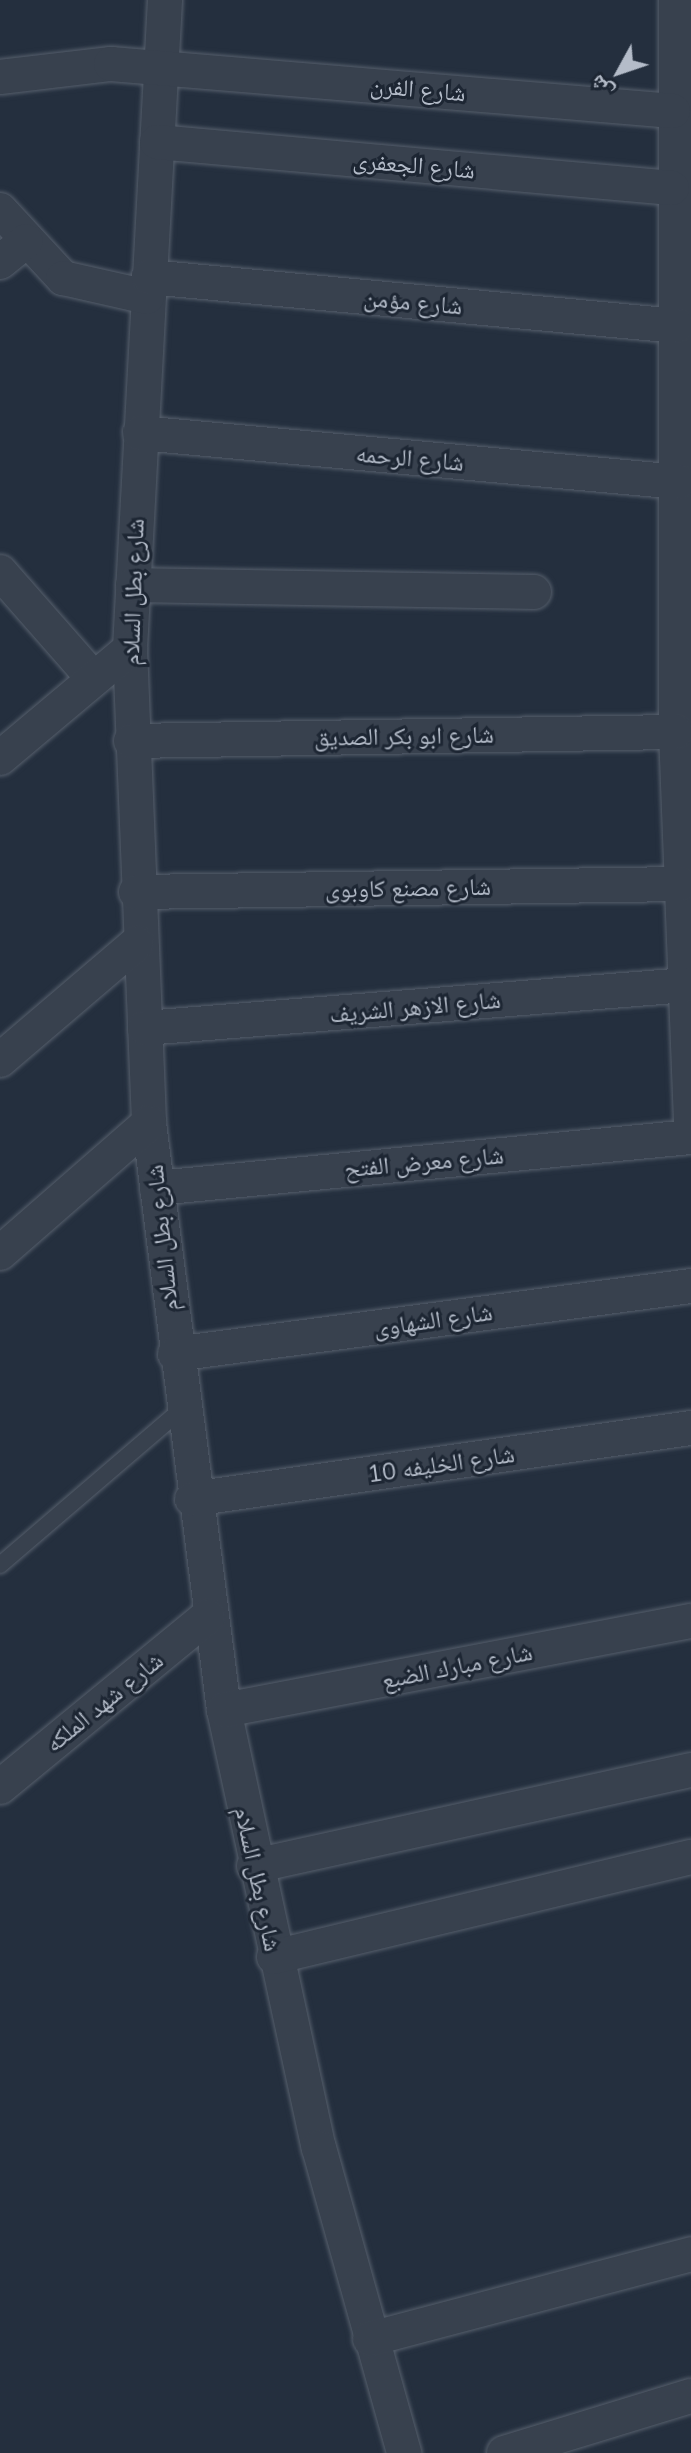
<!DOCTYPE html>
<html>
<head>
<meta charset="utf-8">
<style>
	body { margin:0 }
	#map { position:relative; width:691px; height:2453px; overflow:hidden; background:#242f3e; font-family:Mulish,"Noto Naskh Arabic",sans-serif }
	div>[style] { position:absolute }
	.roads { filter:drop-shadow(0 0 2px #565f6c) drop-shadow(0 0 2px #565f6c) }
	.lane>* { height:16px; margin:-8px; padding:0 8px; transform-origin:8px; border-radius:8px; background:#38414e }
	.street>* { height:34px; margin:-17px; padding:0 17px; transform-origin:17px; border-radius:17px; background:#38414e }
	span { translate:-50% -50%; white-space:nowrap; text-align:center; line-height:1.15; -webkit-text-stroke:6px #1d2633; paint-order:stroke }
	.street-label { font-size:24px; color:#b4bcc9 }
	.north { position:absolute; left:579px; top:32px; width:80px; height:80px; -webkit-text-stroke:6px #1d2633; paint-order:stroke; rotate:230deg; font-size:22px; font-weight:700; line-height:32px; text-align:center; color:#b4bcc9 }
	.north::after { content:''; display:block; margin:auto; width:28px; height:36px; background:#b4bcc9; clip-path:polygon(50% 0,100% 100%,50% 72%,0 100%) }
</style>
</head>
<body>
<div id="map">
	<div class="roads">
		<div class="lane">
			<i style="left:0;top:1565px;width:240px;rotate:-40.6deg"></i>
		</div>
		<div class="street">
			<i style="left:165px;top:0;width:650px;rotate:93.09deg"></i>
			<i style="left:130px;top:649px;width:474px;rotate:87.7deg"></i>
			<i style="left:149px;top:1123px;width:592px;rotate:82.72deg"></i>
			<i style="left:224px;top:1710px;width:448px;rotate:77.8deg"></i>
			<i style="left:319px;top:2148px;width:317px;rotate:74.4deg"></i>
			<i style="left:676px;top:0;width:732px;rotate:90deg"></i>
			<i style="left:676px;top:732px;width:391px;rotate:87.8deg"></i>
			<i style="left:0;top:77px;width:112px;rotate:-6.7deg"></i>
			<i style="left:111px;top:64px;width:564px;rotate:4.78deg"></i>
			<i style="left:157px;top:142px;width:517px;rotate:5.1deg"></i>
			<i style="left:0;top:210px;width:93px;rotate:47.2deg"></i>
			<i style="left:63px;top:278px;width:86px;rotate:12.7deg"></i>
			<i style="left:0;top:262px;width:33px;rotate:-39deg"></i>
			<i style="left:149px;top:277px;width:530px;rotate:5.3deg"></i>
			<i style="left:140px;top:433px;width:541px;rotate:5.19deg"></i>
			<i style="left:0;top:572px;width:142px;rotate:48.7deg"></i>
			<i style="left:133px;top:585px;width:401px;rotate:1deg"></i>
			<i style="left:131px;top:741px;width:545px;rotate:-0.95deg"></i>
			<i style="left:0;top:758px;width:170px;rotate:-40deg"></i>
			<i style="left:136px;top:892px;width:545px;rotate:-0.84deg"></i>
			<i style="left:145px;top:1028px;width:543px;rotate:-4.54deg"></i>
			<i style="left:0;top:1060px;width:180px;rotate:-40.5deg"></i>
			<i style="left:157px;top:1188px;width:536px;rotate:-5.46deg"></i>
			<i style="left:0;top:1253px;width:198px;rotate:-41.1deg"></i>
			<i style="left:175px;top:1354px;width:520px;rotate:-7.51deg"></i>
			<i style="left:192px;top:1499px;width:504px;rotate:-8.1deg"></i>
			<i style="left:224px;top:1710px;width:475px;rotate:-10.8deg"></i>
			<i style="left:0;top:1787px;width:269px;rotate:-39.4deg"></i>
			<i style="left:254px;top:1866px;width:447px;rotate:-12.4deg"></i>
			<i style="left:274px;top:1957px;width:429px;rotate:-13.5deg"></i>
			<i style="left:370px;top:2339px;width:332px;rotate:-14.8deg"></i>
			<i style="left:504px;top:2453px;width:195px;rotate:-17deg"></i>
		</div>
	</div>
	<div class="street-label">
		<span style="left:418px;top:89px;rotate:5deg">شارع الفرن</span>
		<span style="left:414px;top:165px;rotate:5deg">شارع الجعفرى</span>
		<span style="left:413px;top:302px;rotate:5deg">شارع مؤمن</span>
		<span style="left:410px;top:458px;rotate:5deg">شارع الرحمه</span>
		<span style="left:133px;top:592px;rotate:-88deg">شارع بطل السلام</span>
		<span style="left:404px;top:736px;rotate:-1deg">شارع ابو بكر الصديق</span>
		<span style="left:408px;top:888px;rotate:-1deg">شارع مصنع كاوبوى</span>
		<span style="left:415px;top:1007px;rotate:-5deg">شارع الازهر الشريف</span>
		<span style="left:424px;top:1162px;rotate:-5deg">شارع معرض الفتح</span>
		<span style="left:162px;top:1238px;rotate:-96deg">شارع بطل السلام</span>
		<span style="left:433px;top:1320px;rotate:-8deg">شارع الشهاوى</span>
		<span style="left:441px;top:1464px;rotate:-8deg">شارع الخليفه 10</span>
		<span style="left:457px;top:1666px;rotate:-11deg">شارع مبارك الضبع</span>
		<span style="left:104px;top:1702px;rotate:-39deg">شارع شهد الملكه</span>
		<span style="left:258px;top:1879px;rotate:78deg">شارع بطل السلام</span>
	</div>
	<div class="north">ش</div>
</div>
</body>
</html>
